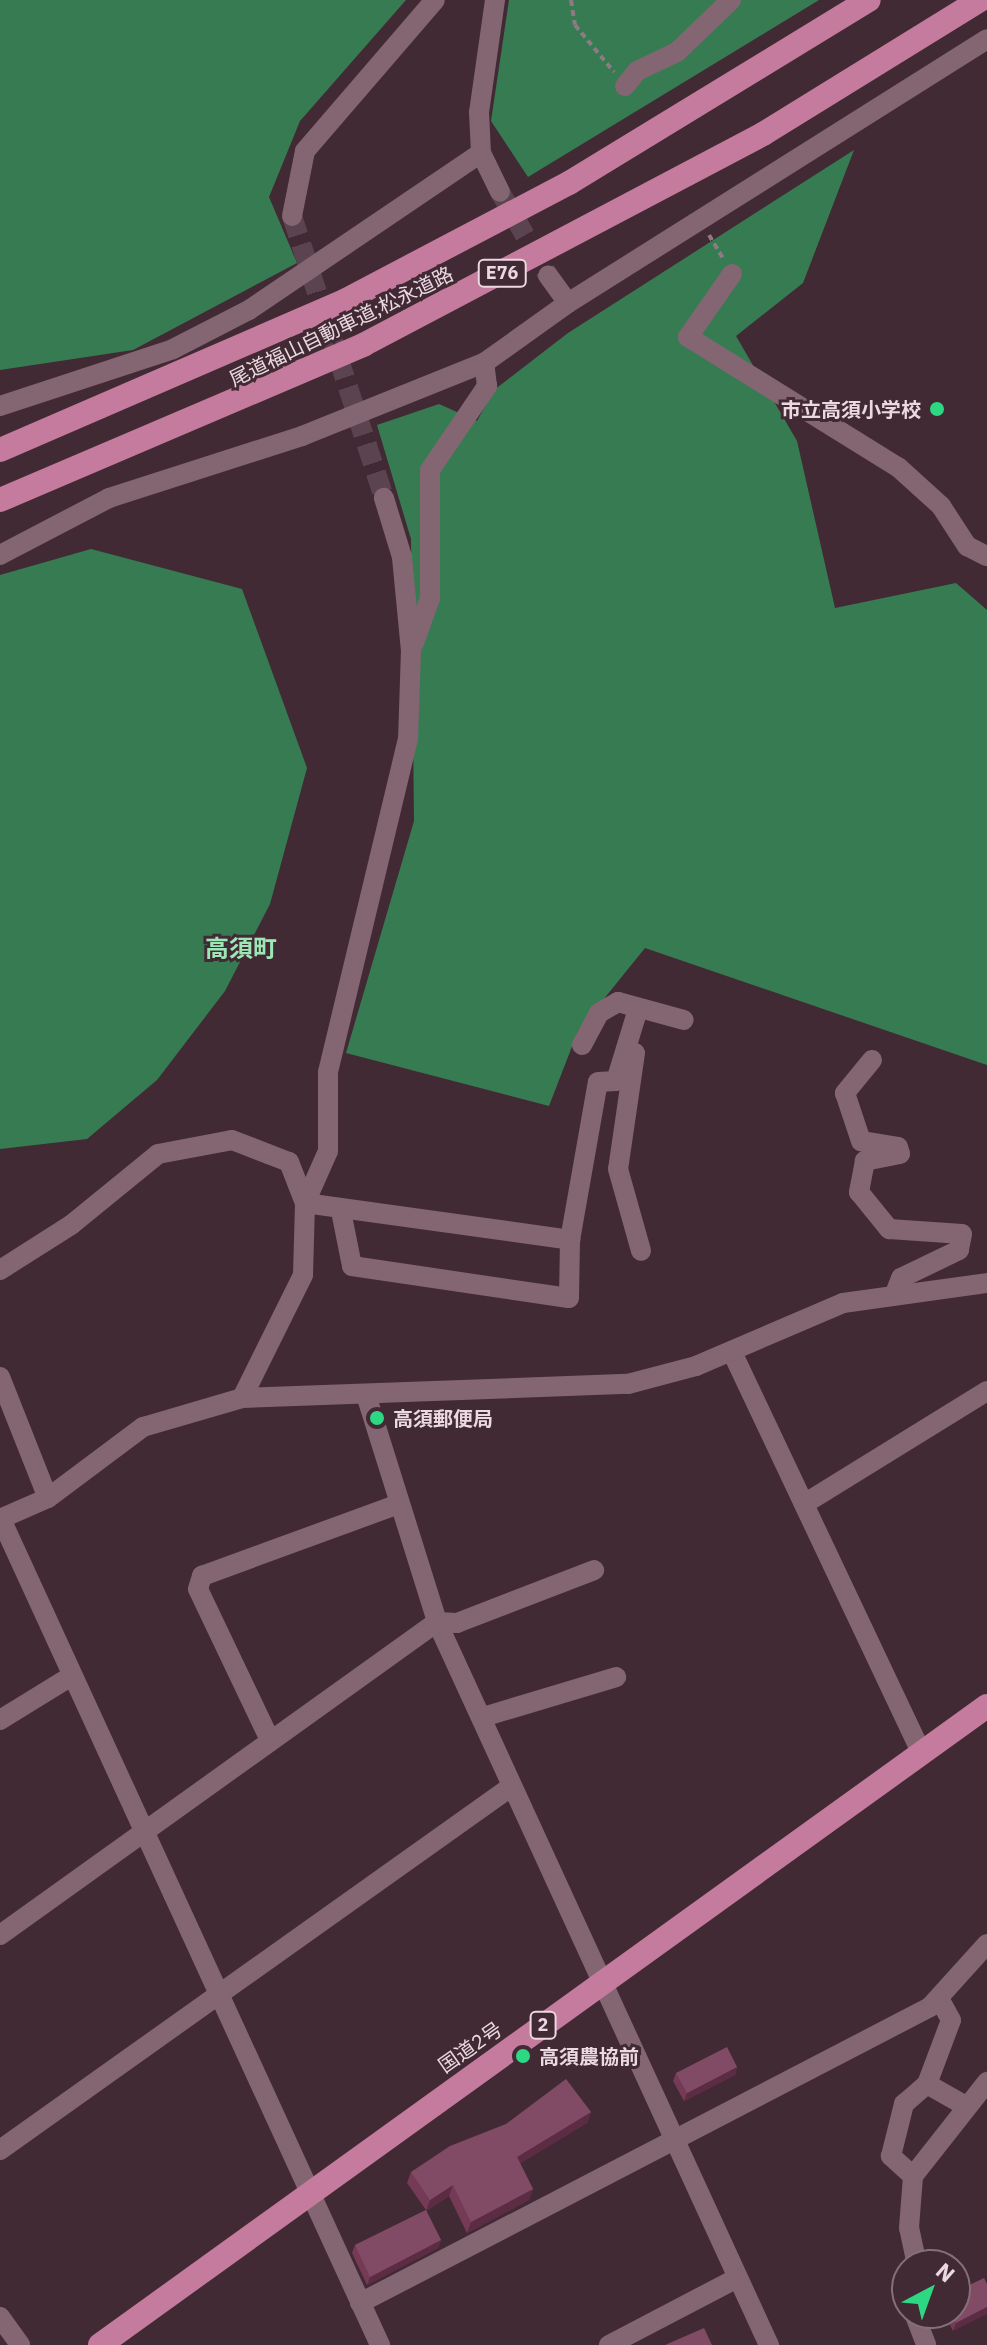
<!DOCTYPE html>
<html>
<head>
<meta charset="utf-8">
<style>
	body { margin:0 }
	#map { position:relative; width:987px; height:2345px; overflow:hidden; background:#422a35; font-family:"IBM Plex Sans","Noto Sans JP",sans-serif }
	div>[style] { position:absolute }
	.forest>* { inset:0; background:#377b53 }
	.minor-tunnel>* { height:20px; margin-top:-10px; transform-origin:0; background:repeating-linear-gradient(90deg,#5b444f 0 20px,transparent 0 30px) }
	.path>* { height:4px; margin-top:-2px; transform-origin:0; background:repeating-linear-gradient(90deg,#8e7a83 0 6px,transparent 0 10px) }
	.minor>* { height:20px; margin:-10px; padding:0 10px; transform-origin:10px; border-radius:10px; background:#836672 }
	.highway>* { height:24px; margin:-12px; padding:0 12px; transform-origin:12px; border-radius:12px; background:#c57b9d }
	.wall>* { inset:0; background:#753a56 }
	.shaded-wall>* { inset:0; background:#5b2c43 }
	.building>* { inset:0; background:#814b65 }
	.dots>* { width:22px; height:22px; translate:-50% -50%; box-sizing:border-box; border:4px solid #422a35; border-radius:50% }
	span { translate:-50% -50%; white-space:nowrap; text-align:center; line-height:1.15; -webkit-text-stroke:6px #422a35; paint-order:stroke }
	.shield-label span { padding:2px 6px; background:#422a35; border:2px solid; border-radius:6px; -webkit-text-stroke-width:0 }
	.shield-label { font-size:18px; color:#ead9e0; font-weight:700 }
	.street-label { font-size:20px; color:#ead9e0 }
	.poi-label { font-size:20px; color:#ead9e0; font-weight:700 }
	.right { translate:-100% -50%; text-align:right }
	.left { translate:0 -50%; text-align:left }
	.quarter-label { font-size:24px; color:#9de7b7; font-weight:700 }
	.north { position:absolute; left:891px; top:2249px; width:80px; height:80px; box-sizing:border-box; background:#422a35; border:2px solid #857079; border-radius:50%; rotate:41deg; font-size:22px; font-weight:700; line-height:32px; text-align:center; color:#ead9e0 }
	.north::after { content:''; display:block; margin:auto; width:28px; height:36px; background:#2ed883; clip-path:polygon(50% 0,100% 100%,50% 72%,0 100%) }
</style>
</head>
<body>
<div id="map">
	<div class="forest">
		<i style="clip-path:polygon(0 0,406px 0,300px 121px,269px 197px,297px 263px,133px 350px,0 370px)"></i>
		<i style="clip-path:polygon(509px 0,819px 0,528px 177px,491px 121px)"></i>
		<i style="clip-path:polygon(854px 150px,803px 283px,736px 336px,797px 441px,835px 608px,956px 583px,987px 610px,987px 1065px,645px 948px,578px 1031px,549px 1106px,346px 1053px,414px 821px,411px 539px,377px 425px,439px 404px,477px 421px,494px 390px,568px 333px)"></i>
		<i style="clip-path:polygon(91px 549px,242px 589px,307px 768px,270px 904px,225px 991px,157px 1080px,87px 1139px,0 1149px,0 575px)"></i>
	</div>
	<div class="minor-tunnel">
		<i style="left:500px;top:192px;width:96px;rotate:60deg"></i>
		<i style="left:292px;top:216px;width:297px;rotate:71.9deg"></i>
	</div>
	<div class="path">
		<i style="left:571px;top:0;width:25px;rotate:81deg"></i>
		<i style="left:575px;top:25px;width:61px;rotate:50.3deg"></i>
		<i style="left:709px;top:235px;width:27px;rotate:59deg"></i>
	</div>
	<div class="minor">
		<i style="left:495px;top:0;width:113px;rotate:98.1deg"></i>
		<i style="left:479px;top:112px;width:41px;rotate:87.2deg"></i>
		<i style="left:481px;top:153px;width:43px;rotate:64deg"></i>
		<i style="left:625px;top:86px;width:19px;rotate:-51deg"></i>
		<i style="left:637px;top:71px;width:44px;rotate:-25.4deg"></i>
		<i style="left:677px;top:52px;width:75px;rotate:-43.9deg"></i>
		<i style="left:292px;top:216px;width:66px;rotate:-78.7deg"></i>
		<i style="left:305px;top:151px;width:199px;rotate:-49.3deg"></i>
		<i style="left:732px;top:274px;width:77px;rotate:124.9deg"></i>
		<i style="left:688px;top:337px;width:247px;rotate:31.8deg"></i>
		<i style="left:898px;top:467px;width:58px;rotate:42.2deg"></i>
		<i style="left:941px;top:506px;width:48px;rotate:57deg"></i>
		<i style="left:967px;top:546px;width:22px;rotate:27deg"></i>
		<i style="left:568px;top:303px;width:495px;rotate:-32.2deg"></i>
		<i style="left:0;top:406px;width:182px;rotate:-18.2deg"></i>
		<i style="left:173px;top:349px;width:85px;rotate:-27.2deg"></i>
		<i style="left:249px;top:310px;width:280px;rotate:-34.1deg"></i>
		<i style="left:0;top:555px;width:123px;rotate:-27.6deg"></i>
		<i style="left:109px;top:498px;width:203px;rotate:-17.8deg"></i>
		<i style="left:302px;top:436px;width:196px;rotate:-21.9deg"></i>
		<i style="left:484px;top:363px;width:103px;rotate:-35.5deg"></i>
		<i style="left:568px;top:303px;width:34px;rotate:-126deg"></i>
		<i style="left:414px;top:643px;width:48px;rotate:-70.4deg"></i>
		<i style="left:430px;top:598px;width:128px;rotate:-90deg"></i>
		<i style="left:430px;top:470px;width:102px;rotate:-55.8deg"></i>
		<i style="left:487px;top:386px;width:23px;rotate:-97deg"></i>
		<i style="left:582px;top:1045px;width:36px;rotate:-62deg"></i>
		<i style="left:599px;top:1013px;width:22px;rotate:-30deg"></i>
		<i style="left:618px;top:1002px;width:68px;rotate:15.3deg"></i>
		<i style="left:635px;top:1053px;width:117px;rotate:98.3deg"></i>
		<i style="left:618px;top:1169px;width:85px;rotate:74.3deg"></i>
		<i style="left:872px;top:1060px;width:43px;rotate:129.3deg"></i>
		<i style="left:845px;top:1093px;width:51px;rotate:71.6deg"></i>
		<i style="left:861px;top:1141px;width:37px;rotate:9deg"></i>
		<i style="left:898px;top:1147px;width:7px;rotate:74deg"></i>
		<i style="left:900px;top:1154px;width:36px;rotate:169deg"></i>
		<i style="left:865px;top:1161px;width:32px;rotate:101deg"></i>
		<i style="left:859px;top:1192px;width:48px;rotate:51deg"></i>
		<i style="left:889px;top:1229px;width:73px;rotate:3.9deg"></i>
		<i style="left:962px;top:1234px;width:16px;rotate:101deg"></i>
		<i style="left:959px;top:1250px;width:64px;rotate:154.2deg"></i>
		<i style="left:901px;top:1278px;width:17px;rotate:111deg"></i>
		<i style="left:341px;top:1211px;width:56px;rotate:78.7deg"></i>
		<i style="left:352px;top:1266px;width:219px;rotate:8.4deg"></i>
		<i style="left:569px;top:1298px;width:58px;rotate:-89deg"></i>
		<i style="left:570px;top:1240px;width:160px;rotate:-80deg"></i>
		<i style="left:598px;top:1082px;width:18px;rotate:-3deg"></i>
		<i style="left:616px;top:1081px;width:75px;rotate:-73deg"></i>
		<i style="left:0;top:1270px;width:84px;rotate:-32.4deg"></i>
		<i style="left:71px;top:1225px;width:112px;rotate:-39.2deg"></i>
		<i style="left:158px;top:1154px;width:75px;rotate:-10.7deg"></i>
		<i style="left:232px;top:1140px;width:61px;rotate:21.1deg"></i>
		<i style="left:289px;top:1162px;width:44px;rotate:68.7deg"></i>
		<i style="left:305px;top:1203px;width:268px;rotate:7.9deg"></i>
		<i style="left:732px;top:1352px;width:439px;rotate:64.7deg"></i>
		<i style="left:0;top:1377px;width:130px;rotate:68.4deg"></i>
		<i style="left:242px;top:1398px;width:137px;rotate:-63.6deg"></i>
		<i style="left:303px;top:1275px;width:72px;rotate:-88.4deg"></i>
		<i style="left:305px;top:1203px;width:57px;rotate:-66.1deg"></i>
		<i style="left:328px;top:1151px;width:79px;rotate:-90deg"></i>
		<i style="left:328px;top:1072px;width:342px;rotate:-76.5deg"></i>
		<i style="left:408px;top:740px;width:89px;rotate:-88.1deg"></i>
		<i style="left:411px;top:651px;width:94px;rotate:-95.5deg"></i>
		<i style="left:402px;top:557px;width:62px;rotate:-107deg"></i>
		<i style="left:367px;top:1398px;width:235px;rotate:72.6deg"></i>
		<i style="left:437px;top:1622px;width:796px;rotate:65.34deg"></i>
		<i style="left:804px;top:1504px;width:215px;rotate:-31.7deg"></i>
		<i style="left:0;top:1519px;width:52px;rotate:-23.6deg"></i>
		<i style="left:48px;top:1498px;width:119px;rotate:-36.8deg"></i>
		<i style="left:143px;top:1427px;width:103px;rotate:-16.3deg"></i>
		<i style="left:242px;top:1398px;width:386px;rotate:-2.1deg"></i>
		<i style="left:628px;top:1384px;width:70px;rotate:-14.8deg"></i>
		<i style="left:696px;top:1366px;width:160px;rotate:-23.2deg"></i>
		<i style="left:843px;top:1303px;width:145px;rotate:-7.9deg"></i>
		<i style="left:1px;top:1519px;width:909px;rotate:65.35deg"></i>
		<i style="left:483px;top:1717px;width:139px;rotate:-16.7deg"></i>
		<i style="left:0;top:1720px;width:82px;rotate:-31.6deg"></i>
		<i style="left:270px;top:1740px;width:167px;rotate:-115.5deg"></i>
		<i style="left:198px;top:1589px;width:14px;rotate:-73deg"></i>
		<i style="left:202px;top:1576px;width:207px;rotate:-20.1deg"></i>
		<i style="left:0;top:1935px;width:538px;rotate:-35.61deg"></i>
		<i style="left:437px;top:1622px;width:20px;rotate:3deg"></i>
		<i style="left:457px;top:1623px;width:147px;rotate:-21.1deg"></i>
		<i style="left:927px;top:2084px;width:43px;rotate:29.6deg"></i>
		<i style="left:0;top:2150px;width:628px;rotate:-35.41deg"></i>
		<i style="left:913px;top:2176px;width:120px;rotate:-51.8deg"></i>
		<i style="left:917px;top:2265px;width:38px;rotate:-102deg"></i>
		<i style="left:909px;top:2228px;width:52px;rotate:-85.6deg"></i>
		<i style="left:913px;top:2176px;width:30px;rotate:-138deg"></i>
		<i style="left:891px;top:2156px;width:54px;rotate:-76deg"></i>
		<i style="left:904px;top:2104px;width:30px;rotate:-41deg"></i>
		<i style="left:927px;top:2084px;width:68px;rotate:-69.4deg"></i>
		<i style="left:951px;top:2020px;width:25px;rotate:-119deg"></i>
		<i style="left:360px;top:2303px;width:642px;rotate:-27.44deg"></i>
		<i style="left:930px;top:2007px;width:85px;rotate:-47.9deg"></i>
		<i style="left:914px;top:2313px;width:34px;rotate:69deg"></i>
		<i style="left:0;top:2317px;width:34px;rotate:54deg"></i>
		<i style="left:609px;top:2345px;width:144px;rotate:-27.6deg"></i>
	</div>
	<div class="highway">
		<i style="left:0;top:450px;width:377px;rotate:-23.4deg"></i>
		<i style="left:346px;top:300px;width:252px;rotate:-27.7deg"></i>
		<i style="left:569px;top:183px;width:351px;rotate:-31.4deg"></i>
		<i style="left:0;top:500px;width:395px;rotate:-23.1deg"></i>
		<i style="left:363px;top:345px;width:452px;rotate:-27.8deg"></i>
		<i style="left:763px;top:134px;width:255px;rotate:-31.7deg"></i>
		<i style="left:100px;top:2345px;width:1093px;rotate:-35.77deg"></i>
	</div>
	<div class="wall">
		<i style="clip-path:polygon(737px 2067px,735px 2075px,684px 2101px,673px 2081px,676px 2073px)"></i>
		<i style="clip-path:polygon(591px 2112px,587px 2123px,520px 2163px,533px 2189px,529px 2200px,467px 2233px,449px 2196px,426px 2211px,441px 2240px,438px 2248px,367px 2285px,352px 2253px,355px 2245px,426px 2210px,407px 2183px,411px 2172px)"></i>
		<i style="clip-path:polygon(984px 2278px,953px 2331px,944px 2313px,955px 2313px)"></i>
	</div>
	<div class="shaded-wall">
		<i style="clip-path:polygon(737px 2067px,735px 2075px,684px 2101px,687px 2093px)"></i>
		<i style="clip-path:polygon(591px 2112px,587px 2123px,513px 2168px,517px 2157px)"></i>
		<i style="clip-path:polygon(453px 2185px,449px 2196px,426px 2211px,430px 2200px)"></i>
		<i style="clip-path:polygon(533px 2189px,529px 2200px,467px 2233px,471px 2222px)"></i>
		<i style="clip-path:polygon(441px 2240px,438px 2248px,367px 2285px,370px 2277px)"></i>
		<i style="clip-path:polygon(987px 2307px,987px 2314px,953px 2331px,956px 2323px)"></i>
	</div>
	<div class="building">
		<i style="clip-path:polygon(727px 2047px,737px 2067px,687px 2093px,676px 2073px)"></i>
		<i style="clip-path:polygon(566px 2079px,591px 2112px,517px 2157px,533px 2189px,471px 2222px,453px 2185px,430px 2200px,411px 2172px,450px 2146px,506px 2124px)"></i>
		<i style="clip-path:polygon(426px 2210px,441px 2240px,370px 2277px,355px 2245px)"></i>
		<i style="clip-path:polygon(984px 2278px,987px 2284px,987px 2307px,956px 2323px,951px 2313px,955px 2313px,955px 2292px)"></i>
		<i style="clip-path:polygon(704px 2328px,712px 2345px,665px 2345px)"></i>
	</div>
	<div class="dots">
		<i style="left:937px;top:409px;background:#2ed883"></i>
		<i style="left:377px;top:1418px;background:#2ed883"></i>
		<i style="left:523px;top:2056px;background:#2ed883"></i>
	</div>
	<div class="shield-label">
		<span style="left:502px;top:273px">E76</span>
		<span style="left:543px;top:2025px">2</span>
	</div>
	<div class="street-label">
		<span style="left:341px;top:326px;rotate:-26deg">尾道福山自動車道;松永道路</span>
		<span style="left:470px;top:2047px;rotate:-35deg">国道2号</span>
	</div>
	<div class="poi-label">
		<span class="right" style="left:921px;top:409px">市立高須小学校</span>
		<span class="left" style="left:393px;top:1418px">高須郵便局</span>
		<span class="left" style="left:539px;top:2056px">高須農協前</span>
	</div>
	<div class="quarter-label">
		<span style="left:241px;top:949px">高須町</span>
	</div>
	<div class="north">N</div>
</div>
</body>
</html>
